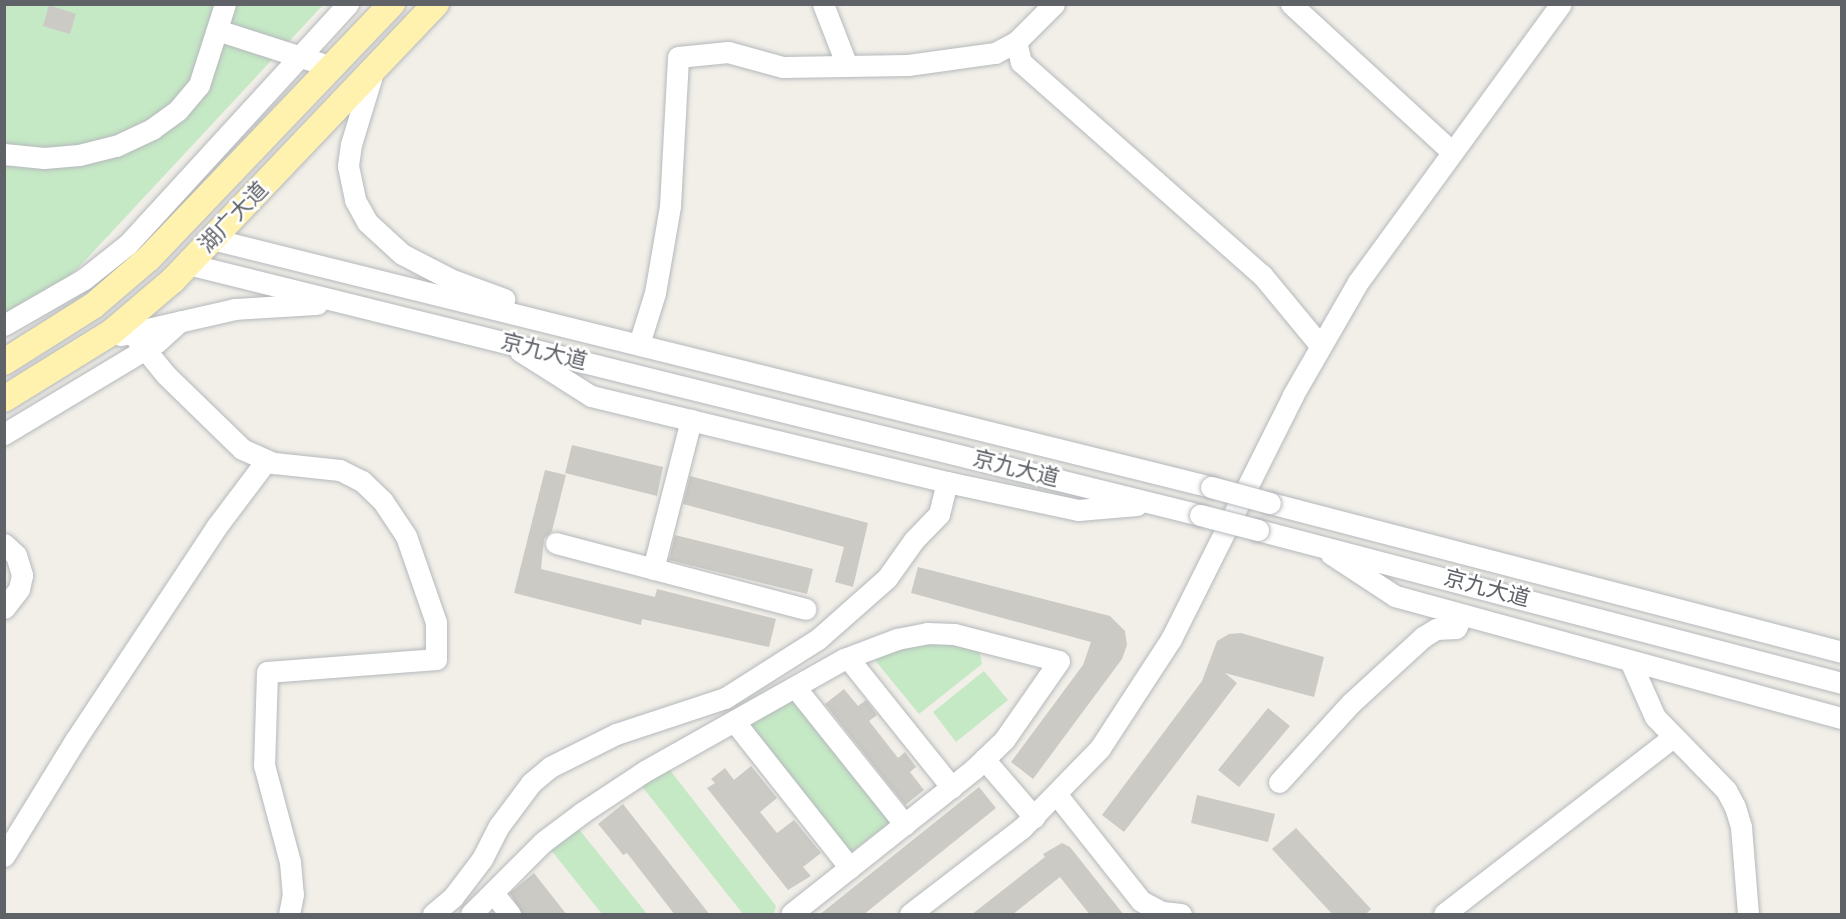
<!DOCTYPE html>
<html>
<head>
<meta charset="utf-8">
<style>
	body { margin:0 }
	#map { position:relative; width:1846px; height:919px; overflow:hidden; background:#f1efe8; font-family:Cabin,"Noto Sans SC",sans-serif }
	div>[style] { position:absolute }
	.green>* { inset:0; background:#c5e8c5 }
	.building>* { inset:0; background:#cccac5 }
	.roads { filter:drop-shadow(0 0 2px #b5b8bc) drop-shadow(0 0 2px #b5b8bc) }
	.minor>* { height:21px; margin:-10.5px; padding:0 10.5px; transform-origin:10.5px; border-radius:10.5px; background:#fff }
	.major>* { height:26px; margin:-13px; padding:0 13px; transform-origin:13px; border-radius:13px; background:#fff2af }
	.bridges { filter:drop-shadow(0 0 2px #b5b8bc) drop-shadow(0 0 2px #b5b8bc) }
	.minor-bridge>* { height:21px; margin:-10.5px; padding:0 10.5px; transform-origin:10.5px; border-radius:10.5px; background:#fff }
	span { translate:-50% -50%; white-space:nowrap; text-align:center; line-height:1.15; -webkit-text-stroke:5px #fff; paint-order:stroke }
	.street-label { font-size:22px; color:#5f6368 }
	.frame { position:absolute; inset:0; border:6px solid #5f6368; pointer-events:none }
</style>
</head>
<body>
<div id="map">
	<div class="green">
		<i style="clip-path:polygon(5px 5px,323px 5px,79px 267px,66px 279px,5px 313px)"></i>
		<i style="clip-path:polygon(943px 643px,979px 649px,982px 664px,919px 714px,874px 659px,899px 648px)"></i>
		<i style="clip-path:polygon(984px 671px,1008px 700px,956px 742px,933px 712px)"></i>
		<i style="clip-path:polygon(789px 696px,893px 820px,848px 855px,747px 728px,748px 719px)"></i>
		<i style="clip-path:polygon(669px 769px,776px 906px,774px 914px,743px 914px,640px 784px)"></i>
		<i style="clip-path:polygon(578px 828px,647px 914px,602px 914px,551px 850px,551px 845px)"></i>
	</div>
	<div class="building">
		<i style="clip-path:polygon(49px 5px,76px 14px,70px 34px,43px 26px)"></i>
		<i style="clip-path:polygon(572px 445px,663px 467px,657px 496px,565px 473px)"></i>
		<i style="clip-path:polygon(545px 470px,566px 475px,552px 531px,544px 539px,541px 569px,655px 597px,657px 589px,776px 619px,769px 647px,642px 619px,641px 625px,514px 593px)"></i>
		<i style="clip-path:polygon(690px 476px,868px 523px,853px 587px,835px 582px,844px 547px,683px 504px)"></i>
		<i style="clip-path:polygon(675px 535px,813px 569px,807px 594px,669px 560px)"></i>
		<i style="clip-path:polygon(918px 567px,1110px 616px,1125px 631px,1127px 645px,1122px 659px,1033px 779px,1011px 762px,1083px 665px,1091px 642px,911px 593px)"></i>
		<i style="clip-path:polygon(1241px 633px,1324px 657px,1314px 697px,1225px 673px,1237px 683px,1124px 832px,1102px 815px,1202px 681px,1217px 641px,1229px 634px)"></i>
		<i style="clip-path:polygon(844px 689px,858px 706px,866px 700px,877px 715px,869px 721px,898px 758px,905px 752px,916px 767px,910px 772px,924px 790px,905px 805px,825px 704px)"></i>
		<i style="clip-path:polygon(1268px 708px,1290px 726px,1239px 787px,1218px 770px)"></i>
		<i style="clip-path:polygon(751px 766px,777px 798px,760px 812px,777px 833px,794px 820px,821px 853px,803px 867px,811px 876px,788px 890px,707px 788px,715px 783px,711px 779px,725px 768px,734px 780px)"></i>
		<i style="clip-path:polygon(979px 787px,996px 808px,863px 915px,819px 915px)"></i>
		<i style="clip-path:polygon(1197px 795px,1275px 814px,1268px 842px,1191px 823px)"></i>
		<i style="clip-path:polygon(623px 804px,710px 915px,675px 915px,627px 853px,623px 855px,608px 836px,598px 824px)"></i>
		<i style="clip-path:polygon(1296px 828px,1371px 909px,1365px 915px,1333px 915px,1272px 849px)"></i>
		<i style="clip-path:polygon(1062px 843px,1070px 847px,1124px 915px,1090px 915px,1060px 877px,1012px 915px,971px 915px,1045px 857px,1043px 854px)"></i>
		<i style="clip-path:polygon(534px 873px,567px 915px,522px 915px,510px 893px)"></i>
	</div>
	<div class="roads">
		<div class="minor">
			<i style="left:823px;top:4px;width:66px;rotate:68.8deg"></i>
			<i style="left:1054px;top:4px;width:54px;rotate:135deg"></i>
			<i style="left:1016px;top:42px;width:21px;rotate:76deg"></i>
			<i style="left:1021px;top:62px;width:322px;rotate:41.5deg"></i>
			<i style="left:1262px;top:275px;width:91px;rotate:50.4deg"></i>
			<i style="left:1291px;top:4px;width:219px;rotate:42.6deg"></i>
			<i style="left:217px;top:30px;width:121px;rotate:17.8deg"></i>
			<i style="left:374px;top:69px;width:78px;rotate:107deg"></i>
			<i style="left:351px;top:144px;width:22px;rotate:98deg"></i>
			<i style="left:348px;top:166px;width:35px;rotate:78deg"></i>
			<i style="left:355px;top:200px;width:25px;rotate:61deg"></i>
			<i style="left:367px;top:222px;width:47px;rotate:42.4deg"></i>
			<i style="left:402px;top:254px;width:54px;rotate:27.5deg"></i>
			<i style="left:450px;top:279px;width:58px;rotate:20.3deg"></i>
			<i style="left:4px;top:154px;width:40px;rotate:5.7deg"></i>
			<i style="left:44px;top:158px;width:35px;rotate:-5deg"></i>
			<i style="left:79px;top:155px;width:38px;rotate:-14deg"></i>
			<i style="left:116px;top:146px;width:40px;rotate:-25deg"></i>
			<i style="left:152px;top:129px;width:32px;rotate:-36deg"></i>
			<i style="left:178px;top:110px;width:33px;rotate:-50deg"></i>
			<i style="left:199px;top:85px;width:85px;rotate:-72.2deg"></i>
			<i style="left:212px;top:239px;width:1029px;rotate:13.94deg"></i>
			<i style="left:188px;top:264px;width:1043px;rotate:13.93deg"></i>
			<i style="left:4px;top:325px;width:92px;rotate:-29.9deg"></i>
			<i style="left:84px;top:279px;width:56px;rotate:-38.5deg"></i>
			<i style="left:128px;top:244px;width:326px;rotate:-47.5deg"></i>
			<i style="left:131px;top:332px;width:55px;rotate:50.9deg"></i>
			<i style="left:166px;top:375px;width:106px;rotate:44.2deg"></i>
			<i style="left:242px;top:449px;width:35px;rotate:24deg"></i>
			<i style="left:274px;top:463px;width:66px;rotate:6.1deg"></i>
			<i style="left:340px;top:470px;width:25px;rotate:27deg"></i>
			<i style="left:362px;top:481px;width:28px;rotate:44deg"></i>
			<i style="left:382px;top:500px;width:43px;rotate:56.3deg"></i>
			<i style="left:406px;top:536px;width:91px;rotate:70.8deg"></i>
			<i style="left:436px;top:622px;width:37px;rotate:90deg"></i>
			<i style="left:436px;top:659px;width:169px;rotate:175.6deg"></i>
			<i style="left:267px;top:672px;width:93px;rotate:91.8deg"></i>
			<i style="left:264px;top:765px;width:100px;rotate:75deg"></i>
			<i style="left:290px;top:862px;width:32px;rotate:85deg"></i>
			<i style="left:293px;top:894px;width:20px;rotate:101deg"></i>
			<i style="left:121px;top:335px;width:117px;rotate:-12.8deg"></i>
			<i style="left:235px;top:309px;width:82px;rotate:-3.5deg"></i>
			<i style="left:639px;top:344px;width:53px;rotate:-72.6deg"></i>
			<i style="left:655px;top:293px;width:88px;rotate:-80.2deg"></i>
			<i style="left:670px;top:206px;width:149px;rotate:-86.9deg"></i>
			<i style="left:678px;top:57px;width:50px;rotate:-5.7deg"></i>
			<i style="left:728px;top:52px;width:57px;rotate:15.3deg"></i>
			<i style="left:783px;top:67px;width:125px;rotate:-0.9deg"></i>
			<i style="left:908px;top:65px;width:88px;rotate:-7.9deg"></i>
			<i style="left:995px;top:53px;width:24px;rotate:-28deg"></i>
			<i style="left:520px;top:351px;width:84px;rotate:32.4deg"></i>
			<i style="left:591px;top:396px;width:366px;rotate:13.6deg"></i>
			<i style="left:947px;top:482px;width:134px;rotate:12.1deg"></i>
			<i style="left:1078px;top:510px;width:59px;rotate:-4.8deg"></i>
			<i style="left:4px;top:434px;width:179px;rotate:-31deg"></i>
			<i style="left:157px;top:342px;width:31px;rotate:-42deg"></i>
			<i style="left:1270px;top:503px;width:591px;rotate:14.6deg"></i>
			<i style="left:1258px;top:530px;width:604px;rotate:14.68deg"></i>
			<i style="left:556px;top:543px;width:258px;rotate:14.8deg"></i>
			<i style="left:4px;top:544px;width:16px;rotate:43deg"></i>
			<i style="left:16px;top:555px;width:21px;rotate:73deg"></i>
			<i style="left:22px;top:575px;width:14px;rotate:102deg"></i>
			<i style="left:19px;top:589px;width:24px;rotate:128deg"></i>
			<i style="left:1331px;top:554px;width:77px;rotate:33.3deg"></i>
			<i style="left:1395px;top:596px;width:463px;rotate:15.3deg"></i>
			<i style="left:653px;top:569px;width:154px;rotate:-75.7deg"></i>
			<i style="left:848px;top:658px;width:166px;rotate:51.3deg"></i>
			<i style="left:1631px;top:663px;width:59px;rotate:66deg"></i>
			<i style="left:1655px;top:717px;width:102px;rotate:45.8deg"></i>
			<i style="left:1726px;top:790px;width:19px;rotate:62deg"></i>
			<i style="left:1735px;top:807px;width:21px;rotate:73deg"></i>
			<i style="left:1741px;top:827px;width:87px;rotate:85.4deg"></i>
			<i style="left:795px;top:687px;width:176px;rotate:51.4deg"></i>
			<i style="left:734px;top:721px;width:187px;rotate:51.7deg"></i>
			<i style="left:984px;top:759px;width:77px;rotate:49.2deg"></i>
			<i style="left:1279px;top:782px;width:107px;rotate:-47.7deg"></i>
			<i style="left:1351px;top:703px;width:98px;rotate:-42.5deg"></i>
			<i style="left:1423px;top:637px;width:15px;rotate:-32deg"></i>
			<i style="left:1436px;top:629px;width:20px;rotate:-3deg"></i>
			<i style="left:1456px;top:628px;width:14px;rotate:-65deg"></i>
			<i style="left:1057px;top:795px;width:135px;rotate:51.6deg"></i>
			<i style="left:1141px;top:901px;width:24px;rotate:28deg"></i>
			<i style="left:1162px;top:912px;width:19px;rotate:6deg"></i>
			<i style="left:4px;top:856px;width:137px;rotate:-58.4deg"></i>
			<i style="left:76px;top:739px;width:255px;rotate:-56.5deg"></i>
			<i style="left:217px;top:526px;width:81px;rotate:-53deg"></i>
			<i style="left:493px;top:893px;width:27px;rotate:51deg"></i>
			<i style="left:433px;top:914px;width:26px;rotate:-40deg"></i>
			<i style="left:453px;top:897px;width:48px;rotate:-52.7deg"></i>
			<i style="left:482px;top:859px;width:37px;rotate:-63deg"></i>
			<i style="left:499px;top:826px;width:54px;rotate:-53.3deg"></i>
			<i style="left:531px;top:783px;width:25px;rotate:-40deg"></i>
			<i style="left:550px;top:767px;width:74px;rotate:-26.6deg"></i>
			<i style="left:616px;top:734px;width:115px;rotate:-18.3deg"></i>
			<i style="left:725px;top:698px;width:110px;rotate:-32.4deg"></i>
			<i style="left:818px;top:639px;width:92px;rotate:-41.5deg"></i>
			<i style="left:887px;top:578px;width:47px;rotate:-54.6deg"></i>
			<i style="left:914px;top:540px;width:36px;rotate:-46deg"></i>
			<i style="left:939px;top:514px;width:33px;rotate:-76deg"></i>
			<i style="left:471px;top:914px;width:102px;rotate:-45deg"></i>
			<i style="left:543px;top:842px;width:50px;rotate:-36.9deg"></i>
			<i style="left:583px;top:812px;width:74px;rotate:-33.5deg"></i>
			<i style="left:645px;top:771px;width:228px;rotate:-29.4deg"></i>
			<i style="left:844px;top:659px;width:57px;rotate:-20.7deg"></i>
			<i style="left:897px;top:639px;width:31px;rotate:-11deg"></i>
			<i style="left:927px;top:633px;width:27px;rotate:2deg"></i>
			<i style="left:954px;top:634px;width:108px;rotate:14.4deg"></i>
			<i style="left:1059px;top:661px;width:96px;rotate:124.8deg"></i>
			<i style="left:1004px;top:740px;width:42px;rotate:136deg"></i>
			<i style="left:974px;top:769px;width:233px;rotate:141.6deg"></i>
			<i style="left:910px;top:914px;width:141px;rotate:-37.5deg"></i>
			<i style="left:1022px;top:828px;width:112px;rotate:-45.7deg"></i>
			<i style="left:1100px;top:748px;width:130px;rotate:-56.9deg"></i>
			<i style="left:1171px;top:639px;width:273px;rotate:-63.4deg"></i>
			<i style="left:1293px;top:395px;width:130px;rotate:-60.1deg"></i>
			<i style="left:1358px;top:282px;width:344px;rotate:-53.9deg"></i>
			<i style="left:1444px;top:914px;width:288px;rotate:-37.7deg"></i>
		</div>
		<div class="major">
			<i style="left:4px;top:362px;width:105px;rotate:-32.2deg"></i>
			<i style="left:93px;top:306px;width:74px;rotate:-40.6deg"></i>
			<i style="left:149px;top:258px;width:352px;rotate:-46.3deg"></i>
			<i style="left:4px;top:399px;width:127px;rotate:-31.8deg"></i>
			<i style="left:112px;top:332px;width:79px;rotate:-40.4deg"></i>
			<i style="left:172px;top:281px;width:383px;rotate:-46.4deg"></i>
		</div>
	</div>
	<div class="bridges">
		<div class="minor-bridge">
			<i style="left:1211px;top:487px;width:61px;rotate:15.2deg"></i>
			<i style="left:1200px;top:515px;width:60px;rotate:14.5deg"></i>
		</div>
	</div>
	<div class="street-label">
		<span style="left:233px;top:217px;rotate:-46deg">湖广大道</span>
		<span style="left:544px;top:351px;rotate:14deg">京九大道</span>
		<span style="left:1016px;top:468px;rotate:14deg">京九大道</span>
		<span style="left:1487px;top:588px;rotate:15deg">京九大道</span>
	</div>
	<div class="frame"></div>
</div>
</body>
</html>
